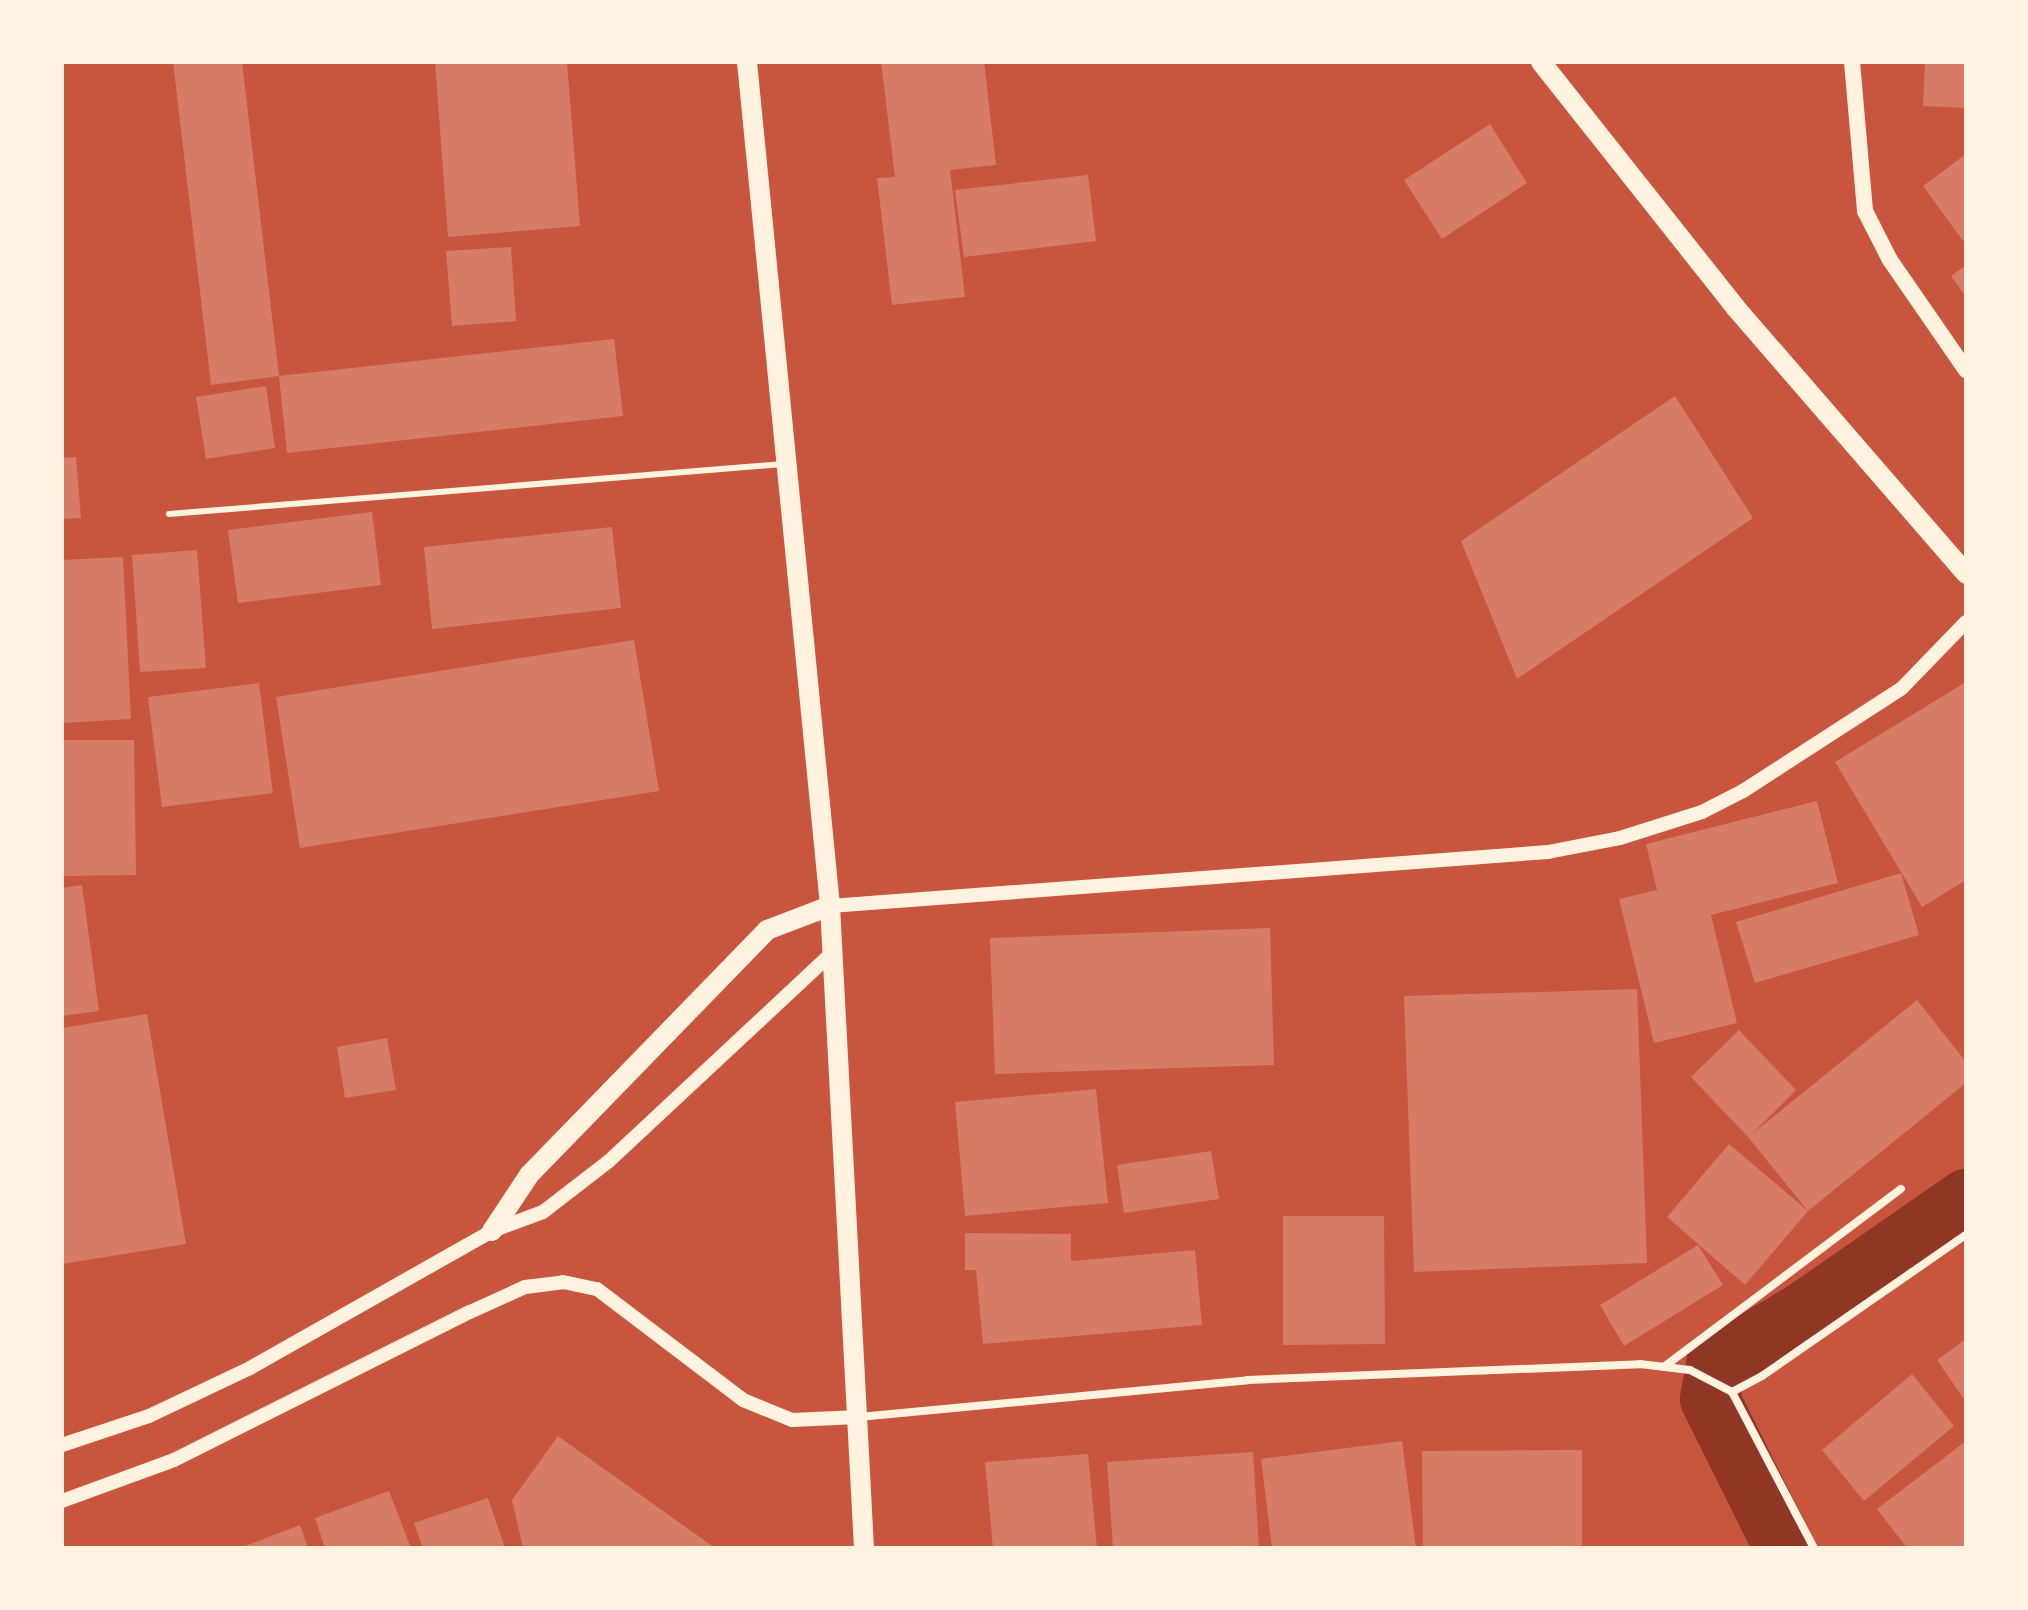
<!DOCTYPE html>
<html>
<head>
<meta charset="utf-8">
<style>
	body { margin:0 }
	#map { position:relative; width:2028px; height:1610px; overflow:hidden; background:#c8553d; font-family:Arial,sans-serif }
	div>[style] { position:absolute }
	.canal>* { height:60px; margin:-30px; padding:0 30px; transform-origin:30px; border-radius:30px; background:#8f3625 }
	.building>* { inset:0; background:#d67c66 }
	.service>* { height:6px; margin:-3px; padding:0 3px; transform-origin:3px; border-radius:3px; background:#fff3e0 }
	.minor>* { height:8px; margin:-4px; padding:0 4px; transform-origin:4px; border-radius:4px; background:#fff3e0 }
	.tertiary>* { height:14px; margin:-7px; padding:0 7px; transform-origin:7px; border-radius:7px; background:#fff3e0 }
	.secondary>* { height:16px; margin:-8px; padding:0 8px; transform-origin:8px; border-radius:8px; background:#fff3e0 }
	.primary>* { height:20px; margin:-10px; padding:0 10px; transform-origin:10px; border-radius:10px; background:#fff3e0 }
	span { translate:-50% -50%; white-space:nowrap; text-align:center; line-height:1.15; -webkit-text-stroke:7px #fff3e0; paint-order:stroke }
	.frame { position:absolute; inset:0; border:64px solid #fff3e0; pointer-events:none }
</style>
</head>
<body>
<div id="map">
	<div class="canal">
		<i style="left:1784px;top:1548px;width:166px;rotate:-116.4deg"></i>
		<i style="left:1710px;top:1399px;width:36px;rotate:-80deg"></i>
		<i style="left:1716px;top:1364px;width:100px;rotate:-30.7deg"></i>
		<i style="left:1802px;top:1313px;width:200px;rotate:-34.8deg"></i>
	</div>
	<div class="building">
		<i style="clip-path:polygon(173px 62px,242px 62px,279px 376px,614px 339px,623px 416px,287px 453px,279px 376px,211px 385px)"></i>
		<i style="clip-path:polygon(435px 62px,567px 62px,580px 226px,448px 237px)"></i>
		<i style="clip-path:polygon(881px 62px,984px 62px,996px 165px,950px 170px,965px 297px,892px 305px,877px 178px,895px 177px)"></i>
		<i style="clip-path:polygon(1925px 62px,1966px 62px,1966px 108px,1923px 106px)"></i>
		<i style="clip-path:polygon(1490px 124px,1527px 183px,1442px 239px,1404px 180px)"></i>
		<i style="clip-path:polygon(1966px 154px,1966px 239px,1963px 241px,1923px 186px)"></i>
		<i style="clip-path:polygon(1088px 175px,1096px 241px,964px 257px,955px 190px)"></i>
		<i style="clip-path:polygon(511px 247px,516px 321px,452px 326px,446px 251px)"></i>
		<i style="clip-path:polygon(1966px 265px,1966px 297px,1951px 276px)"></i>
		<i style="clip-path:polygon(266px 386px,275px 448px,206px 459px,196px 397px)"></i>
		<i style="clip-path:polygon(1675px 396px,1753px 518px,1517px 679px,1461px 541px)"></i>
		<i style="clip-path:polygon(76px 457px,81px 518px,62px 519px,62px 458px)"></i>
		<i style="clip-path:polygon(372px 512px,381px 585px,238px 603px,228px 530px)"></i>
		<i style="clip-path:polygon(612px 527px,621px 608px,432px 629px,424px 547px)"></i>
		<i style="clip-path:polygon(197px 550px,206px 668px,140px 672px,132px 555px)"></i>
		<i style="clip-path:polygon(123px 557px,131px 719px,62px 723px,62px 560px)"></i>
		<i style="clip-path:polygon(634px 640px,659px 791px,300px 848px,276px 697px)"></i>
		<i style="clip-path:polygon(1966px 682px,1966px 880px,1922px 907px,1835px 762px)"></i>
		<i style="clip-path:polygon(259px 683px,273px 793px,162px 807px,148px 697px)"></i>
		<i style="clip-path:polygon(62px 740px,134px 740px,136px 875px,62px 876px)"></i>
		<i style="clip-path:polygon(1817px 801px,1838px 883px,1711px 915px,1737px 1023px,1654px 1043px,1619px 899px,1657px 890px,1646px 844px)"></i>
		<i style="clip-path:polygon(1901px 873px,1919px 935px,1755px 983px,1736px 922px)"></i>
		<i style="clip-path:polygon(82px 885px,99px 1011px,62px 1016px,62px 888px)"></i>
		<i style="clip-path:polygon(1270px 928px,1274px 1065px,995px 1074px,990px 938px)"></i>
		<i style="clip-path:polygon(1637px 989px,1647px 1263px,1414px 1272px,1404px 996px)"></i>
		<i style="clip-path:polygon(1917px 1000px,1966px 1062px,1966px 1083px,1808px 1211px,1748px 1137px,1691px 1077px,1739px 1030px,1796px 1090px,1752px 1134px)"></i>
		<i style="clip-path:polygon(147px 1014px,186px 1244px,62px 1264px,62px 1028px)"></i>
		<i style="clip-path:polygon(387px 1038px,396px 1090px,345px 1098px,337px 1047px)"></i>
		<i style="clip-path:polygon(1096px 1089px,1108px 1203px,965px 1216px,955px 1102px)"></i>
		<i style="clip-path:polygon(1729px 1144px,1808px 1211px,1745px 1285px,1667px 1217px)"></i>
		<i style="clip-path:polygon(1211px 1151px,1219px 1199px,1124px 1213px,1117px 1165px)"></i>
		<i style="clip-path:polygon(1283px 1216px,1384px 1216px,1385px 1344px,1283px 1345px)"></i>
		<i style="clip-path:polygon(965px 1233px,1071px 1234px,1071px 1261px,1195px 1250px,1202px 1325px,983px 1344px,976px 1270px,965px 1270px)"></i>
		<i style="clip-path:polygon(1698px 1245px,1723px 1285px,1624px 1346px,1600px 1305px)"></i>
		<i style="clip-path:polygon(1966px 1339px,1966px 1402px,1937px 1360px)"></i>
		<i style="clip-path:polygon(1912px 1374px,1954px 1426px,1864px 1501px,1822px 1450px)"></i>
		<i style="clip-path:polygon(558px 1436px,715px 1548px,523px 1548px,512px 1500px)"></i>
		<i style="clip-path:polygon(1402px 1441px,1416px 1548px,1272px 1548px,1261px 1459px)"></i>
		<i style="clip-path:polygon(1966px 1441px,1966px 1548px,1907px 1548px,1877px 1509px)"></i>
		<i style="clip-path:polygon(1582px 1450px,1582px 1548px,1423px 1548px,1422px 1451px)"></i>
		<i style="clip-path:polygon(1253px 1452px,1259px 1548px,1113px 1548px,1107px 1462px)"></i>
		<i style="clip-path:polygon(1088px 1454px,1097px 1548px,993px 1548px,985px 1462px)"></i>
		<i style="clip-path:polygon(389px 1491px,411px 1548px,325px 1548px,315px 1518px)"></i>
		<i style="clip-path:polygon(488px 1498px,505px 1548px,423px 1548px,414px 1523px)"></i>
		<i style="clip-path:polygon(300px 1525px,308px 1548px,240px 1548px)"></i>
	</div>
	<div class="service">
		<i style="left:169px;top:514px;width:616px;rotate:-4.66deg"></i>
	</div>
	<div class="minor">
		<i style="left:1665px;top:1366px;width:295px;rotate:-36.9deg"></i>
		<i style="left:1732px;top:1392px;width:176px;rotate:62.3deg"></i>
		<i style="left:859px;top:1417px;width:391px;rotate:-5.4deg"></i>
		<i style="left:1248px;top:1380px;width:392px;rotate:-2.3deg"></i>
		<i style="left:1640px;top:1364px;width:50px;rotate:6.8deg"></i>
		<i style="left:1690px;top:1370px;width:47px;rotate:27.6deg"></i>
		<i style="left:1732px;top:1392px;width:34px;rotate:-28deg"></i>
		<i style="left:1762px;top:1376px;width:248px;rotate:-34.7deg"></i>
	</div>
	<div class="tertiary">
		<i style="left:830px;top:906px;width:720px;rotate:-4.3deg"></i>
		<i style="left:1548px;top:852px;width:73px;rotate:-11deg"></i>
		<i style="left:1620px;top:838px;width:86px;rotate:-17.6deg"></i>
		<i style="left:1702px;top:812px;width:46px;rotate:-27.1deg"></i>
		<i style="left:1743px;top:791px;width:189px;rotate:-32.9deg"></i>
		<i style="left:1902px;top:688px;width:92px;rotate:-45.9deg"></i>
		<i style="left:62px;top:1445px;width:92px;rotate:-18.4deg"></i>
		<i style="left:149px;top:1416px;width:112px;rotate:-25.4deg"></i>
		<i style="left:250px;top:1368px;width:278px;rotate:-29.5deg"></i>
		<i style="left:492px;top:1231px;width:54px;rotate:-20.4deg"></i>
		<i style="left:543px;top:1212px;width:83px;rotate:-37.7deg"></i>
		<i style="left:609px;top:1161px;width:305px;rotate:-43deg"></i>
		<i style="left:62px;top:1501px;width:119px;rotate:-20.1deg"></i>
		<i style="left:174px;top:1460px;width:331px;rotate:-26.6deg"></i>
		<i style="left:470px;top:1312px;width:60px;rotate:-24.4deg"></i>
		<i style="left:525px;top:1287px;width:38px;rotate:-7deg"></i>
		<i style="left:563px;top:1282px;width:35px;rotate:12deg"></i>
		<i style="left:597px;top:1289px;width:183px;rotate:37.2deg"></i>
		<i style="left:743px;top:1400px;width:53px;rotate:22.2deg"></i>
		<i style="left:792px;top:1420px;width:67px;rotate:-2.6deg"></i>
	</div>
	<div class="secondary">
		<i style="left:1852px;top:62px;width:150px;rotate:85deg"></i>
		<i style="left:1865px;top:211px;width:55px;rotate:63deg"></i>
		<i style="left:1890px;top:260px;width:134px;rotate:55.4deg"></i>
	</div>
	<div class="primary">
		<i style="left:747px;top:62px;width:848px;rotate:84.38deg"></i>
		<i style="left:830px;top:906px;width:643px;rotate:86.97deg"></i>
		<i style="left:1541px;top:62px;width:313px;rotate:51.6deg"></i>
		<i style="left:1735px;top:307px;width:353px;rotate:49.1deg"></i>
		<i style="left:492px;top:1231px;width:67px;rotate:-56.5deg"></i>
		<i style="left:529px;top:1175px;width:342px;rotate:-45.8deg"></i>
		<i style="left:767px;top:930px;width:67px;rotate:-20.9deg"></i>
	</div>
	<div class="frame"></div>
</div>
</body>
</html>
